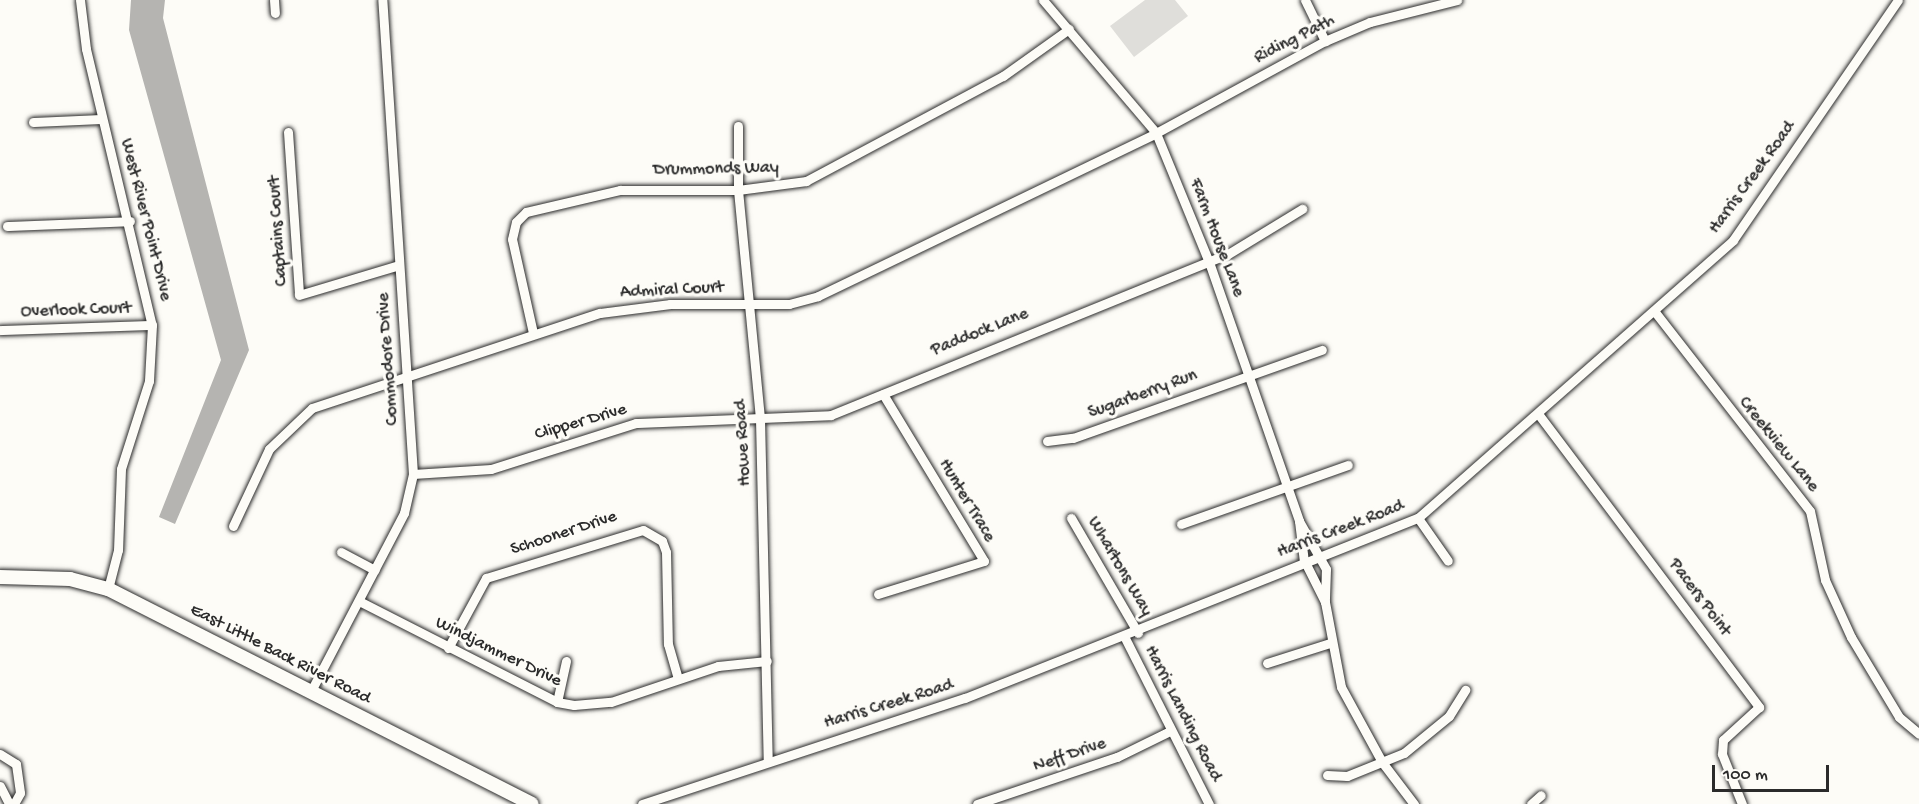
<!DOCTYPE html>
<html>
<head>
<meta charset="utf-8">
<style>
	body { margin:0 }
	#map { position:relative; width:1919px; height:804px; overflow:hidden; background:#fdfcf7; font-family:"Gochi Hand",sans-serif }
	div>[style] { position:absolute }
	.green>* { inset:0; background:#dfdeda }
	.water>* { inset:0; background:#b5b4b1 }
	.roads { filter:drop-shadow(0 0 2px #2b2b2b) drop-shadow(0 0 2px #2b2b2b) }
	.street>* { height:9px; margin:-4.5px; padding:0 4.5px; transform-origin:4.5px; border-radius:4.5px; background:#fdfcf7 }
	.secondary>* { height:14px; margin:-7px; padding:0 7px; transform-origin:7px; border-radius:7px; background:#fdfcf7 }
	span { translate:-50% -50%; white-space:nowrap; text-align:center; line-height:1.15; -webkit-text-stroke:6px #fdfcf7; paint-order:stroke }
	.street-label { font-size:18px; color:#2b2b2b }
	.scale { position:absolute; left:1712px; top:765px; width:117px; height:27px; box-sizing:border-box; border:3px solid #2b2b2b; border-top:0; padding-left:8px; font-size:18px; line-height:21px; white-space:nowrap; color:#2b2b2b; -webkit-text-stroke:4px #fdfcf7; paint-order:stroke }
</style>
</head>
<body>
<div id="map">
	<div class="green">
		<i style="clip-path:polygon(1145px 0,1175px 0,1188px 16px,1134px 57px,1110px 26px)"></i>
	</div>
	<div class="water">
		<i style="clip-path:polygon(131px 0,165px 0,163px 18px,249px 350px,175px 524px,159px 517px,221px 360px,129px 30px)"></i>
	</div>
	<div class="roads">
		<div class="street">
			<i style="left:80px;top:0;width:49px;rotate:83deg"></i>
			<i style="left:86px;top:49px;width:284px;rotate:76.6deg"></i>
			<i style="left:152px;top:325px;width:56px;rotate:93.1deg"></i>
			<i style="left:149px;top:381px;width:92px;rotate:107.7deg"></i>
			<i style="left:121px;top:469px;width:81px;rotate:92.1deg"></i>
			<i style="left:118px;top:550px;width:40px;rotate:104.4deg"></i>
			<i style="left:274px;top:0;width:13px;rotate:86deg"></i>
			<i style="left:1043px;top:0;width:175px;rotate:49.6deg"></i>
			<i style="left:1156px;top:133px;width:139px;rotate:67.7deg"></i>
			<i style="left:1209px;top:262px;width:274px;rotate:70.8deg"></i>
			<i style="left:1299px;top:521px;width:39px;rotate:83deg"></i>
			<i style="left:1304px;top:560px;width:47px;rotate:63.4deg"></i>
			<i style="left:1325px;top:602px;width:86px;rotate:79.3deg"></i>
			<i style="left:1341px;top:687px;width:85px;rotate:61.3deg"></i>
			<i style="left:1382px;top:762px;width:53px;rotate:52.7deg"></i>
			<i style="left:1305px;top:0;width:46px;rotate:64deg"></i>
			<i style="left:33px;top:122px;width:69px;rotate:-2.5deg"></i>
			<i style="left:738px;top:126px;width:64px;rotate:90deg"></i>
			<i style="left:738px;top:190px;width:230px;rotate:84.5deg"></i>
			<i style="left:760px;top:419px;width:341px;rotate:88.7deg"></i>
			<i style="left:288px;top:132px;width:163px;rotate:86.1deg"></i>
			<i style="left:299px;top:295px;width:104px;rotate:-16.7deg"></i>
			<i style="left:7px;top:226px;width:123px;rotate:-2.3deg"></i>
			<i style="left:1655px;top:312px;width:252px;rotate:52.1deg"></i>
			<i style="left:1810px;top:511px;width:71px;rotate:77.7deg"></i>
			<i style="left:1825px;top:580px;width:63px;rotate:65.5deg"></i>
			<i style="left:1851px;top:637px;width:93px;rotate:59deg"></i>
			<i style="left:1899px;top:717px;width:26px;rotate:40deg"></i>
			<i style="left:0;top:330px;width:152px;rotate:-1.9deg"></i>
			<i style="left:533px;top:333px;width:96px;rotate:-102.6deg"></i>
			<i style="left:512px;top:239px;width:17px;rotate:-77deg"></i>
			<i style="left:516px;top:222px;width:14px;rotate:-45deg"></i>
			<i style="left:526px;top:212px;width:97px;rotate:-13.2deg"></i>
			<i style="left:620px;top:190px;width:118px"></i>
			<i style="left:738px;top:190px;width:69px;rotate:-7.5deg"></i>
			<i style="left:806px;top:181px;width:223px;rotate:-28.1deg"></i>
			<i style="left:1003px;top:76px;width:81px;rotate:-35.5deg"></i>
			<i style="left:1539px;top:415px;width:366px;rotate:53deg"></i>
			<i style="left:1759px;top:707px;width:49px;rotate:137.5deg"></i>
			<i style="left:1723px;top:740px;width:14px;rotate:94deg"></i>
			<i style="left:1722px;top:754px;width:54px;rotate:68.2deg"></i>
			<i style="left:1047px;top:441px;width:26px;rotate:-7deg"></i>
			<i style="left:1073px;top:438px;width:264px;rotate:-19.5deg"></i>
			<i style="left:413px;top:474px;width:78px;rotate:-3.7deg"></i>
			<i style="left:491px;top:469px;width:152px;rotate:-17.6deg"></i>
			<i style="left:636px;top:423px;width:195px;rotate:-2.3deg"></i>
			<i style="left:831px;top:415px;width:428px;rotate:-22.1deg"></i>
			<i style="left:1228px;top:254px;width:87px;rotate:-31.3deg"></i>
			<i style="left:1071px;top:518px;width:133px;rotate:59.8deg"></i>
			<i style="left:1418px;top:518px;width:52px;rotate:55.1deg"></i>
			<i style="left:1299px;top:521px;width:55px;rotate:60.6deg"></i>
			<i style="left:1326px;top:569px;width:33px;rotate:92deg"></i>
			<i style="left:1181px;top:524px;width:177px;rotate:-19.5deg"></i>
			<i style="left:233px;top:526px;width:85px;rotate:-64.9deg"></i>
			<i style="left:269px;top:449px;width:59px;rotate:-43.6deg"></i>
			<i style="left:312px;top:408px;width:303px;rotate:-18.3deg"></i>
			<i style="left:600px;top:313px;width:71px;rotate:-7.3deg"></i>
			<i style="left:670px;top:304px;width:119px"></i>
			<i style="left:789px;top:304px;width:30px;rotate:-15deg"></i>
			<i style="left:818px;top:296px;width:375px;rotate:-25.7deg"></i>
			<i style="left:1156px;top:133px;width:192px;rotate:-28.6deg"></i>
			<i style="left:1325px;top:41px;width:49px;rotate:-22.9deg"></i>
			<i style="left:1370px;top:22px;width:90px;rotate:-14.2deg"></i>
			<i style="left:341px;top:552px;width:38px;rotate:28deg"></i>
			<i style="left:878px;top:594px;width:111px;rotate:-17.3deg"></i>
			<i style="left:984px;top:561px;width:195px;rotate:-121.2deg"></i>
			<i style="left:359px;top:601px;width:222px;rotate:27deg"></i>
			<i style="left:557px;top:702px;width:17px;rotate:10deg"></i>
			<i style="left:574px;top:705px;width:37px;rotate:-5deg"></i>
			<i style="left:611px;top:702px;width:113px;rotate:-18.6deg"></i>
			<i style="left:718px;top:666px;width:49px;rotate:-5.8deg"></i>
			<i style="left:1125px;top:638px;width:186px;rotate:63.2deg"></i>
			<i style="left:448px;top:648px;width:80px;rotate:-61.5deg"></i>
			<i style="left:486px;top:578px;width:164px;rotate:-17deg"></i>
			<i style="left:643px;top:530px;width:22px;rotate:30deg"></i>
			<i style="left:662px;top:541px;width:12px;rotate:70deg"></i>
			<i style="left:666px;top:552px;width:92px;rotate:88.8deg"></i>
			<i style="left:668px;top:644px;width:36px;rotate:74deg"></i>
			<i style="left:1267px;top:663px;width:66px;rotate:-17.6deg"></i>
			<i style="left:311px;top:691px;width:201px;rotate:-62.4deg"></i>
			<i style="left:404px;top:513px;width:40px;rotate:-77deg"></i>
			<i style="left:413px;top:474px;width:475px;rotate:-93.7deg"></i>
			<i style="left:557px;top:702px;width:42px;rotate:-77.6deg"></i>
			<i style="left:0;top:754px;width:19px;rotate:32deg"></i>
			<i style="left:16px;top:764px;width:29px;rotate:82deg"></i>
			<i style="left:20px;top:793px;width:13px;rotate:119deg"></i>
			<i style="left:1327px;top:775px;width:20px;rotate:3deg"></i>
			<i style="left:1347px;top:776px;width:61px;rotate:-22deg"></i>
			<i style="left:1404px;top:753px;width:58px;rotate:-39.4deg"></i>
			<i style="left:1449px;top:716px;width:31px;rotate:-58deg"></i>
			<i style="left:0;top:786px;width:20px;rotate:63deg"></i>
			<i style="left:642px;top:804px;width:340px;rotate:-18.2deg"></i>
			<i style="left:965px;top:698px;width:487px;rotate:-21.7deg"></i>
			<i style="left:1418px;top:518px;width:420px;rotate:-41.4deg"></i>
			<i style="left:1733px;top:240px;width:291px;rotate:-55.5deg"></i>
			<i style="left:977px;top:804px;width:148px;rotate:-18.6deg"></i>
			<i style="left:1117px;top:757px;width:59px;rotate:-26.1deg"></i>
			<i style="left:1531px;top:804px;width:13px;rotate:-42deg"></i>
		</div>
		<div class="secondary">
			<i style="left:0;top:577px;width:70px;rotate:1.6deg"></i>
			<i style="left:70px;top:579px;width:39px;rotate:15deg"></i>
			<i style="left:108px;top:589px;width:475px;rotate:26.9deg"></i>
		</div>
	</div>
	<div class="street-label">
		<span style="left:1295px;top:40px;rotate:-27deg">Riding Path</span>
		<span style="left:716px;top:170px;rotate:-1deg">Drummonds Way</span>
		<span style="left:1753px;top:178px;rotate:-54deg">Harris Creek Road</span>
		<span style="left:145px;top:220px;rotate:76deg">West River Point Drive</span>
		<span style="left:279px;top:231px;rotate:-94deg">Captains Court</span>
		<span style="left:1216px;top:238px;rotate:69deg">Farm House Lane</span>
		<span style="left:672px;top:291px;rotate:-3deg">Admiral Court</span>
		<span style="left:76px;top:311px;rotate:-2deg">Overlook Court</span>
		<span style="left:980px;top:333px;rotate:-22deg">Paddock Lane</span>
		<span style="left:389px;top:359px;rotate:-94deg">Commodore Drive</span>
		<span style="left:1143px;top:395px;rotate:-20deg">Sugarberry Run</span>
		<span style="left:581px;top:423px;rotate:-16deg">Clipper Drive</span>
		<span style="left:744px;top:443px;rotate:-93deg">Howe Road</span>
		<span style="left:1778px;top:445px;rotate:51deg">Creekview Lane</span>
		<span style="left:966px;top:501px;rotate:59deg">Hunter Trace</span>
		<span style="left:1341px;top:530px;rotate:-21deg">Harris Creek Road</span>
		<span style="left:564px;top:534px;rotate:-18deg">Schooner Drive</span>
		<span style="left:1119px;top:567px;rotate:60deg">Whartons Way</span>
		<span style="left:1699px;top:598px;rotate:53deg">Pacers Point</span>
		<span style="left:498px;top:653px;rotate:26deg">Windjammer Drive</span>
		<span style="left:280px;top:655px;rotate:27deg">East Little Back River Road</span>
		<span style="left:889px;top:705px;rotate:-17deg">Harris Creek Road</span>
		<span style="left:1182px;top:714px;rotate:63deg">Harris Landing Road</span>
		<span style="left:1070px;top:756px;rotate:-19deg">Neff Drive</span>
	</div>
	<div class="scale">100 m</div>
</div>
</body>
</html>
